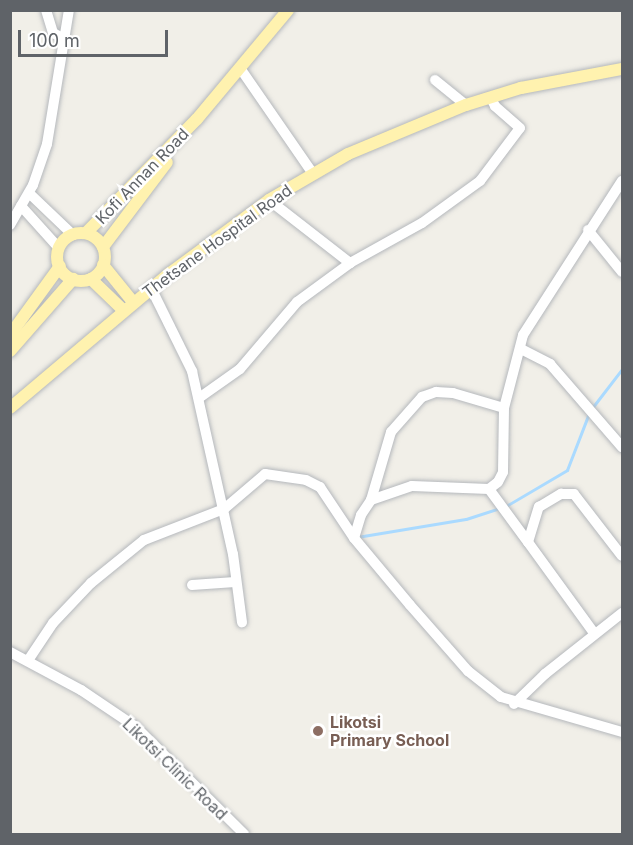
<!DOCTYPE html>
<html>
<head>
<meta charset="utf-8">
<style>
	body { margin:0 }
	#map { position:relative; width:633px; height:845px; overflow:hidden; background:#f1efe8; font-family:Inter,sans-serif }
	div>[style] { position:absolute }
	.stream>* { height:3px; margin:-1.5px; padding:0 1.5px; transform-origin:1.5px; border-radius:1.5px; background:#aadaff }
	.roads { filter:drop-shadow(0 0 2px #b5b8bc) drop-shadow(0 0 2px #b5b8bc) }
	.minor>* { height:10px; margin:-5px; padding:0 5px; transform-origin:5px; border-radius:5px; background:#fff }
	.major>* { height:12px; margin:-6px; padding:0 6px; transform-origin:6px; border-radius:6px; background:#fff2af }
	.major>.ring { margin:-6px; padding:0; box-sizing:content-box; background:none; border:12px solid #fff2af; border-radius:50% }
	.dots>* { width:16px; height:16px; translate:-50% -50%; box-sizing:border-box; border:3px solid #fff; border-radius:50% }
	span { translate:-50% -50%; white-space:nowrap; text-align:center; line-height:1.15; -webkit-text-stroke:5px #fff; paint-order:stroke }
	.street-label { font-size:16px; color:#5f6368 }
	.education-label { font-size:16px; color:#785e54; font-weight:700 }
	.left { translate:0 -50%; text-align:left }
	.frame { position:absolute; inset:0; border:12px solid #5f6368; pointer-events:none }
	.scale { position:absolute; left:18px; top:30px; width:150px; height:27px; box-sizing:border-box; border:3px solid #5f6368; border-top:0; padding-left:8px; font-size:18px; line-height:21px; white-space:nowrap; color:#5f6368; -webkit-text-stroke:4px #fff; paint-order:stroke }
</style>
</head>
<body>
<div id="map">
	<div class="stream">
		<i style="left:592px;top:408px;width:49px;rotate:-52.4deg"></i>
		<i style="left:506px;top:506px;width:71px;rotate:-30.5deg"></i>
		<i style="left:567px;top:470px;width:61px;rotate:-68.9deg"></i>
		<i style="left:357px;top:537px;width:110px;rotate:-9.4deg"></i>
		<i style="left:466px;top:519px;width:36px;rotate:-18deg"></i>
	</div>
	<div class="roads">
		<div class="minor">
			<i style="left:46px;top:10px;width:24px;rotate:73deg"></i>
			<i style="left:53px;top:33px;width:13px;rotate:27deg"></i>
			<i style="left:240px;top:68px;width:129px;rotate:55.4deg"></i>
			<i style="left:435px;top:80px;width:40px;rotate:39deg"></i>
			<i style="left:29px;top:193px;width:61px;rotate:43.7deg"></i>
			<i style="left:269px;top:200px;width:103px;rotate:37.9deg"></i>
			<i style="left:21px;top:206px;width:57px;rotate:47.9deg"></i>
			<i style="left:10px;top:225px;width:46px;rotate:-60.1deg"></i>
			<i style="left:33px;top:185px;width:43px;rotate:-71.1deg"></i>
			<i style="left:47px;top:144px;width:136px;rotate:-80.7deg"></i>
			<i style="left:588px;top:230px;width:54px;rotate:51deg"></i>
			<i style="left:151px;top:288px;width:93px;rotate:63.7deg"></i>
			<i style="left:192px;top:371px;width:188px;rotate:77.4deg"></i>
			<i style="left:233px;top:554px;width:69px;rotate:82.5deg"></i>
			<i style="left:521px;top:349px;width:33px;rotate:27deg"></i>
			<i style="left:550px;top:364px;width:110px;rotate:49.1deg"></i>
			<i style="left:199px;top:398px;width:50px;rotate:-35.3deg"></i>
			<i style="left:240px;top:369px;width:88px;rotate:-49.6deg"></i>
			<i style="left:297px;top:302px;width:66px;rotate:-36.3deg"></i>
			<i style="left:350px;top:263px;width:82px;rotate:-29.1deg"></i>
			<i style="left:422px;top:223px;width:72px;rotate:-35.9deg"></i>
			<i style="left:480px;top:181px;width:66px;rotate:-53deg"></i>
			<i style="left:520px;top:128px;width:33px;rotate:-139deg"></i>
			<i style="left:495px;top:106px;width:9px;rotate:-117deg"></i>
			<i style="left:489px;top:489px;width:66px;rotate:53.7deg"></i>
			<i style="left:371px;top:500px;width:71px;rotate:-73.6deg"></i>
			<i style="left:391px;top:432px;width:47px;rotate:-48.5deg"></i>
			<i style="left:422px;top:397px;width:15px;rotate:-20deg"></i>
			<i style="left:436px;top:392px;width:17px;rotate:3deg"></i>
			<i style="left:453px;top:393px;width:53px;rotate:16.4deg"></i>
			<i style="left:354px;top:538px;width:24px;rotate:-73deg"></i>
			<i style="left:361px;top:515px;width:18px;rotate:-56deg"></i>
			<i style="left:371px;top:500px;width:43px;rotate:-18.9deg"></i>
			<i style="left:412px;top:486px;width:77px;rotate:2.2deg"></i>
			<i style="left:489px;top:489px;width:11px;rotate:-38deg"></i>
			<i style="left:498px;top:482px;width:11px;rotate:-63deg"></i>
			<i style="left:503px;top:472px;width:64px;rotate:-89.1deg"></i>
			<i style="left:504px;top:408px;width:75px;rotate:-75.4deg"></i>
			<i style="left:523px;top:335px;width:183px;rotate:-57.3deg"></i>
			<i style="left:192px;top:585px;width:43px;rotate:-4deg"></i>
			<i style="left:594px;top:633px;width:112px;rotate:-126deg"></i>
			<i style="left:528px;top:542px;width:37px;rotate:-73deg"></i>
			<i style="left:539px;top:507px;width:26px;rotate:-31deg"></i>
			<i style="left:561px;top:494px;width:13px"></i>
			<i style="left:574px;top:494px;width:78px;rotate:52.3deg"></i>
			<i style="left:10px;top:652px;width:81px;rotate:28.2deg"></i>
			<i style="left:81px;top:690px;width:66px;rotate:33.9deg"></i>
			<i style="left:136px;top:727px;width:152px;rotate:44.7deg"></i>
			<i style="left:29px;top:659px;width:43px;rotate:-56.3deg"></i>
			<i style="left:53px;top:623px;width:55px;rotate:-46.5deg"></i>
			<i style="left:91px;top:583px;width:68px;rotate:-39.1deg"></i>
			<i style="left:144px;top:540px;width:86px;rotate:-21.2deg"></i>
			<i style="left:224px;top:509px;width:54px;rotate:-40.5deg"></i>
			<i style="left:265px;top:474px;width:41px;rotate:8.3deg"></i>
			<i style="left:306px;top:480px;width:16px;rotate:27deg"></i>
			<i style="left:320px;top:487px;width:61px;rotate:56.3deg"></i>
			<i style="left:354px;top:538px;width:87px;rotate:50.1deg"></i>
			<i style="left:410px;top:605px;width:88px;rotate:48.7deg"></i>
			<i style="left:468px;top:671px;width:42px;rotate:38.2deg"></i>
			<i style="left:501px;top:697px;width:126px;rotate:16.1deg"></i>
			<i style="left:514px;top:704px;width:43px;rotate:-44.1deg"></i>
			<i style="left:545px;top:674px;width:98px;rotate:-38.4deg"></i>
		</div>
		<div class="major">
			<i style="left:86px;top:233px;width:159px;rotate:-45.8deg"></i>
			<i style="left:197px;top:119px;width:142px;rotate:-50.1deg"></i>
			<i class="ring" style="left:57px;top:233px;width:36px;height:36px"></i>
			<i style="left:103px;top:247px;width:106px;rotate:-53deg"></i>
			<i style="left:103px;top:265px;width:48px;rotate:51deg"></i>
			<i style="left:91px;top:279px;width:45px;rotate:44.1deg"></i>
			<i style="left:10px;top:335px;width:85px;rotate:-54.1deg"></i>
			<i style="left:10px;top:351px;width:96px;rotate:-48.8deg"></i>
			<i style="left:10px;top:408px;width:209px;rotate:-40.2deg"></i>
			<i style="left:170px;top:273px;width:123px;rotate:-36.4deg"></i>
			<i style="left:269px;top:200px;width:91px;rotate:-30.2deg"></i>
			<i style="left:348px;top:154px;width:128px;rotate:-22.6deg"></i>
			<i style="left:466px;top:105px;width:58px;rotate:-17.2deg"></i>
			<i style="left:521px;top:88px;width:103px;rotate:-10.7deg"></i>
		</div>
	</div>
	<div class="dots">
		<i style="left:318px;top:731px;background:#8d6e63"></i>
	</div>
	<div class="street-label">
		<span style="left:142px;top:176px;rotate:-46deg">Kofi Annan Road</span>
		<span style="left:217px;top:241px;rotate:-36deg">Thetsane Hospital Road</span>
		<span style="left:175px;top:769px;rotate:44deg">Likotsi Clinic Road</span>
	</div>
	<div class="education-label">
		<span class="left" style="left:330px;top:731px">Likotsi<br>Primary School</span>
	</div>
	<div class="frame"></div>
	<div class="scale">100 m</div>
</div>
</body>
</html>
